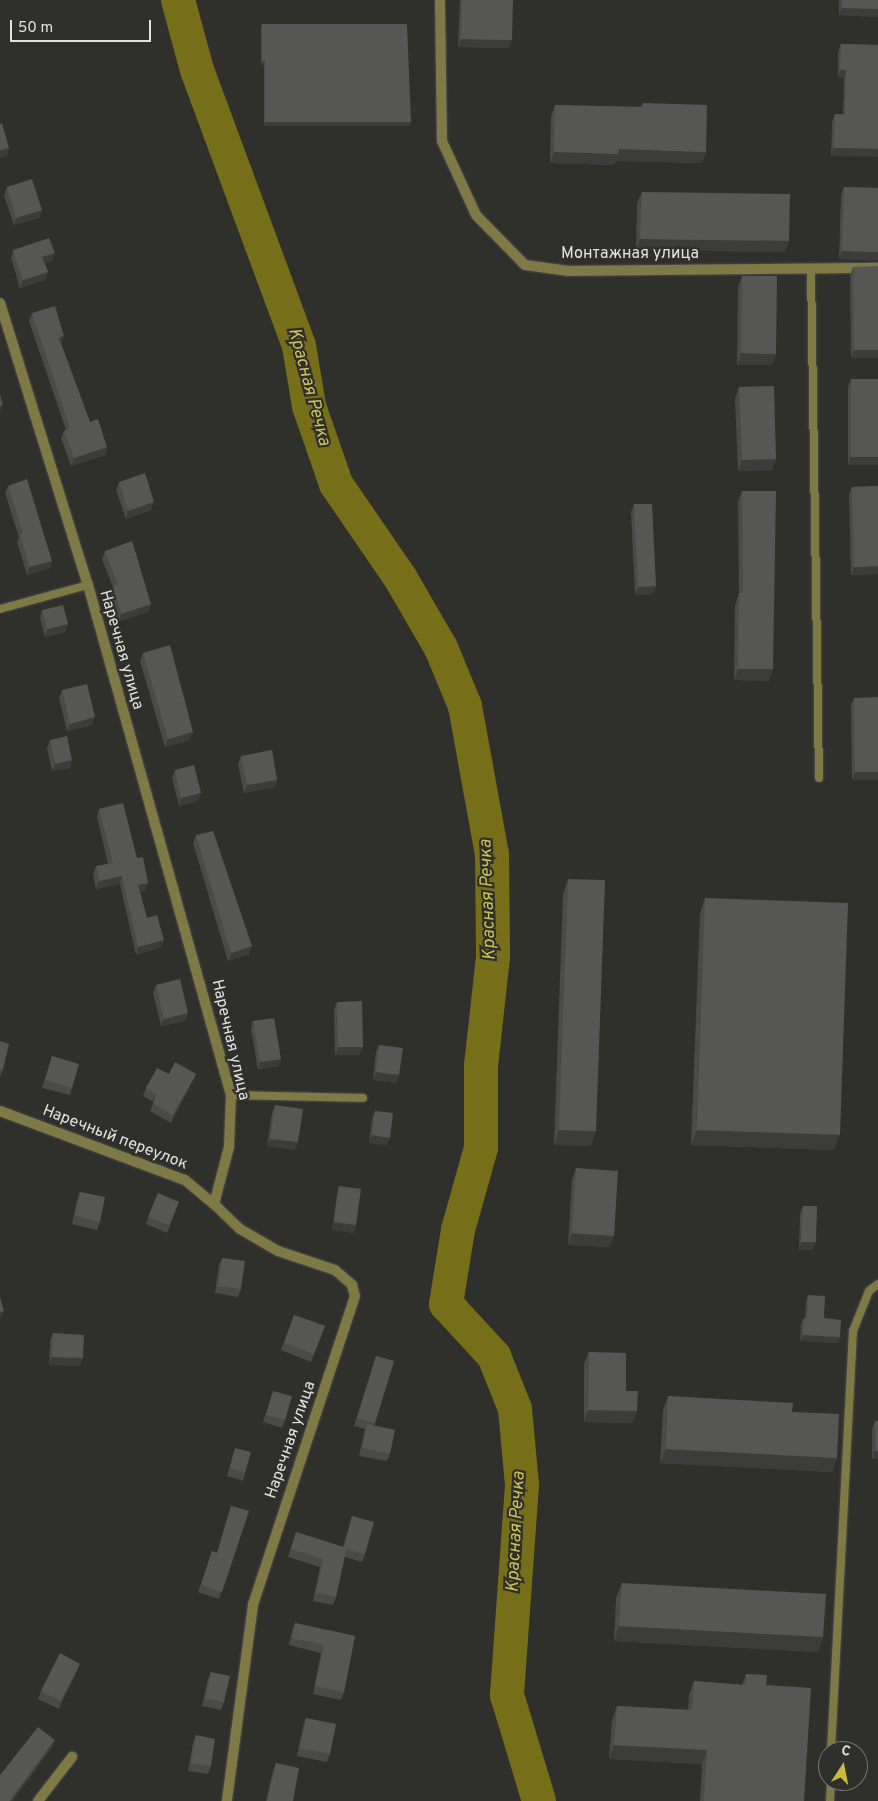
<!DOCTYPE html>
<html>
<head>
<meta charset="utf-8">
<style>
	body { margin:0 }
	#map { position:relative; width:878px; height:1801px; overflow:hidden; background:#2f2f2c; font-family:Overpass,sans-serif }
	div>[style] { position:absolute }
	.river>* { height:34px; margin:-17px; padding:0 17px; transform-origin:17px; border-radius:17px; background:#776e19 }
	.roads { filter:drop-shadow(0 0 1px #4b4b49) drop-shadow(0 0 1px #4b4b49) }
	.lane>* { height:8px; margin:-4px; padding:0 4px; transform-origin:4px; border-radius:4px; background:#7e7945 }
	.street>* { height:10px; margin:-5px; padding:0 5px; transform-origin:5px; border-radius:5px; background:#7e7945 }
	.wall>* { inset:0; background:#4a4a48 }
	.shaded-wall>* { inset:0; background:#3c3c3b }
	.building>* { inset:0; background:#565654 }
	span { translate:-50% -50%; white-space:nowrap; text-align:center; line-height:1.15; -webkit-text-stroke:4.5px #2f2f2c; paint-order:stroke }
	.street-label { font-size:16px; color:#e1e1df }
	.water-label { font-size:18px; color:#cec253; font-style:italic }
	.north { position:absolute; left:818px; top:1741px; width:50px; height:50px; box-sizing:border-box; background:#2f2f2c; border:1px solid #767674; border-radius:50%; rotate:11deg; font-size:14px; font-weight:700; line-height:20px; text-align:center; color:#e1e1df }
	.north::after { content:''; display:block; margin:auto; width:18px; height:22px; background:#c8bb3b; clip-path:polygon(50% 0,100% 100%,50% 72%,0 100%) }
	.scale { position:absolute; left:10px; top:20px; width:141px; height:22px; box-sizing:border-box; border:2px solid #e1e1df; border-top:0; padding-left:6px; font-size:15px; line-height:18px; white-space:nowrap; color:#e1e1df; -webkit-text-stroke:4px #2f2f2c; paint-order:stroke }
</style>
</head>
<body>
<div id="map">
	<div class="river">
		<i style="left:178px;top:0;width:73px;rotate:74.8deg"></i>
		<i style="left:197px;top:70px;width:294px;rotate:69.7deg"></i>
		<i style="left:299px;top:346px;width:61px;rotate:80.5deg"></i>
		<i style="left:309px;top:406px;width:83px;rotate:70.9deg"></i>
		<i style="left:336px;top:484px;width:115px;rotate:55.6deg"></i>
		<i style="left:401px;top:579px;width:80px;rotate:59.9deg"></i>
		<i style="left:441px;top:648px;width:63px;rotate:67.5deg"></i>
		<i style="left:465px;top:706px;width:150px;rotate:79.7deg"></i>
		<i style="left:492px;top:854px;width:103px;rotate:89.4deg"></i>
		<i style="left:493px;top:957px;width:109px;rotate:96.3deg"></i>
		<i style="left:481px;top:1065px;width:83px;rotate:90deg"></i>
		<i style="left:481px;top:1148px;width:85px;rotate:105.7deg"></i>
		<i style="left:458px;top:1230px;width:75px;rotate:99.2deg"></i>
		<i style="left:446px;top:1304px;width:71px;rotate:47.3deg"></i>
		<i style="left:494px;top:1356px;width:57px;rotate:68.4deg"></i>
		<i style="left:515px;top:1409px;width:76px;rotate:84.7deg"></i>
		<i style="left:522px;top:1485px;width:211px;rotate:94.1deg"></i>
		<i style="left:507px;top:1695px;width:111px;rotate:73.2deg"></i>
	</div>
	<div class="roads">
		<div class="lane">
			<i style="left:811px;top:269px;width:509px;rotate:89.1deg"></i>
			<i style="left:0;top:609px;width:91px;rotate:-15.3deg"></i>
			<i style="left:231px;top:1095px;width:132px;rotate:1.3deg"></i>
			<i style="left:831px;top:1751px;width:421px;rotate:-87deg"></i>
			<i style="left:853px;top:1331px;width:43px;rotate:-68.2deg"></i>
			<i style="left:869px;top:1291px;width:11px;rotate:-38deg"></i>
			<i style="left:830px;top:1801px;width:20px;rotate:-87deg"></i>
		</div>
		<div class="street">
			<i style="left:440px;top:0;width:141px;rotate:89.2deg"></i>
			<i style="left:442px;top:141px;width:81px;rotate:65.3deg"></i>
			<i style="left:476px;top:215px;width:70px;rotate:45.6deg"></i>
			<i style="left:525px;top:265px;width:44px;rotate:7.8deg"></i>
			<i style="left:569px;top:271px;width:309px;rotate:-0.6deg"></i>
			<i style="left:0;top:303px;width:295px;rotate:72.7deg"></i>
			<i style="left:88px;top:585px;width:530px;rotate:74.34deg"></i>
			<i style="left:231px;top:1095px;width:52px;rotate:92.2deg"></i>
			<i style="left:229px;top:1147px;width:59px;rotate:104.7deg"></i>
			<i style="left:214px;top:1204px;width:36px;rotate:44deg"></i>
			<i style="left:240px;top:1229px;width:44px;rotate:30.1deg"></i>
			<i style="left:278px;top:1251px;width:60px;rotate:18.4deg"></i>
			<i style="left:335px;top:1270px;width:23px;rotate:41deg"></i>
			<i style="left:352px;top:1285px;width:11px;rotate:75deg"></i>
			<i style="left:355px;top:1296px;width:325px;rotate:108.3deg"></i>
			<i style="left:253px;top:1605px;width:198px;rotate:97.6deg"></i>
			<i style="left:0;top:1111px;width:197px;rotate:20.5deg"></i>
			<i style="left:185px;top:1180px;width:38px;rotate:40deg"></i>
			<i style="left:38px;top:1801px;width:56px;rotate:-52.3deg"></i>
		</div>
	</div>
	<div class="wall">
		<i style="clip-path:polygon(460px 0,513px 0,509px 48px,458px 47px)"></i>
		<i style="clip-path:polygon(839px 0,878px 0,878px 17px,839px 15px)"></i>
		<i style="clip-path:polygon(262px 24px,411px 122px,409px 126px,264px 126px,264px 65px,261px 65px,261px 28px)"></i>
		<i style="clip-path:polygon(841px 44px,878px 45px,831px 156px,832px 122px,835px 114px,843px 114px,844px 78px,838px 78px,838px 52px)"></i>
		<i style="clip-path:polygon(643px 103px,706px 152px,702px 163px,616px 161px,614px 165px,550px 163px,551px 116px,555px 105px,641px 107px)"></i>
		<i style="clip-path:polygon(7px 187px,42px 210px,39px 218px,14px 225px,4px 195px)"></i>
		<i style="clip-path:polygon(844px 187px,878px 188px,878px 260px,839px 259px,841px 195px)"></i>
		<i style="clip-path:polygon(642px 192px,785px 252px,636px 250px,637px 203px)"></i>
		<i style="clip-path:polygon(13px 250px,52px 261px,45px 263px,48px 272px,45px 280px,20px 288px,11px 258px)"></i>
		<i style="clip-path:polygon(853px 267px,878px 358px,851px 358px,850px 275px)"></i>
		<i style="clip-path:polygon(742px 276px,776px 354px,772px 365px,737px 365px,738px 287px)"></i>
		<i style="clip-path:polygon(32px 313px,61px 344px,90px 422px,107px 447px,105px 455px,71px 466px,61px 438px,64px 431px,66px 430px,29px 321px)"></i>
		<i style="clip-path:polygon(851px 379px,878px 465px,848px 465px,848px 387px)"></i>
		<i style="clip-path:polygon(739px 387px,776px 459px,772px 470px,738px 471px,735px 399px)"></i>
		<i style="clip-path:polygon(119px 482px,151px 510px,126px 519px,116px 490px)"></i>
		<i style="clip-path:polygon(8px 486px,52px 561px,50px 568px,27px 575px,17px 542px,19px 537px,5px 493px)"></i>
		<i style="clip-path:polygon(878px 486px,878px 574px,851px 575px,849px 494px,852px 487px)"></i>
		<i style="clip-path:polygon(742px 491px,773px 669px,769px 681px,734px 680px,735px 605px,739px 593px,738px 502px)"></i>
		<i style="clip-path:polygon(634px 504px,656px 586px,653px 594px,635px 595px,631px 512px)"></i>
		<i style="clip-path:polygon(105px 551px,151px 604px,148px 612px,119px 621px,110px 595px,113px 587px,102px 559px)"></i>
		<i style="clip-path:polygon(42px 610px,68px 624px,65px 632px,45px 637px,40px 618px)"></i>
		<i style="clip-path:polygon(143px 653px,190px 740px,165px 747px,140px 661px)"></i>
		<i style="clip-path:polygon(62px 690px,92px 725px,67px 731px,59px 698px)"></i>
		<i style="clip-path:polygon(854px 698px,878px 780px,852px 780px,851px 705px)"></i>
		<i style="clip-path:polygon(50px 740px,72px 760px,70px 768px,52px 771px,47px 748px)"></i>
		<i style="clip-path:polygon(241px 756px,277px 780px,275px 787px,244px 793px,238px 764px)"></i>
		<i style="clip-path:polygon(175px 770px,198px 801px,179px 806px,172px 778px)"></i>
		<i style="clip-path:polygon(99px 809px,145px 891px,140px 892px,147px 918px,164px 940px,161px 947px,136px 955px,120px 884px,96px 889px,93px 874px,96px 866px,108px 864px,97px 817px)"></i>
		<i style="clip-path:polygon(196px 835px,252px 946px,249px 954px,228px 961px,193px 843px)"></i>
		<i style="clip-path:polygon(568px 879px,591px 1146px,554px 1145px,563px 894px)"></i>
		<i style="clip-path:polygon(705px 898px,834px 1150px,691px 1145px,700px 913px)"></i>
		<i style="clip-path:polygon(156px 985px,185px 1021px,161px 1026px,153px 993px)"></i>
		<i style="clip-path:polygon(337px 1002px,360px 1055px,335px 1055px,334px 1010px)"></i>
		<i style="clip-path:polygon(253px 1021px,281px 1059px,278px 1066px,258px 1070px,251px 1029px)"></i>
		<i style="clip-path:polygon(0 1041px,3px 1069px,0 1077px)"></i>
		<i style="clip-path:polygon(379px 1045px,396px 1083px,373px 1080px,376px 1052px)"></i>
		<i style="clip-path:polygon(52px 1056px,72px 1088px,70px 1095px,42px 1088px)"></i>
		<i style="clip-path:polygon(169px 1074px,196px 1074px,193px 1081px,171px 1123px,150px 1111px,154px 1102px,143px 1096px,146px 1088px)"></i>
		<i style="clip-path:polygon(275px 1105px,298px 1142px,295px 1150px,267px 1146px,272px 1113px)"></i>
		<i style="clip-path:polygon(375px 1111px,387px 1145px,369px 1143px,372px 1119px)"></i>
		<i style="clip-path:polygon(576px 1168px,610px 1247px,568px 1245px,572px 1180px)"></i>
		<i style="clip-path:polygon(339px 1186px,356px 1225px,354px 1233px,332px 1230px,337px 1194px)"></i>
		<i style="clip-path:polygon(80px 1192px,100px 1222px,97px 1230px,72px 1224px,77px 1200px)"></i>
		<i style="clip-path:polygon(158px 1193px,179px 1202px,167px 1233px,146px 1224px)"></i>
		<i style="clip-path:polygon(803px 1206px,813px 1250px,799px 1250px,800px 1214px)"></i>
		<i style="clip-path:polygon(222px 1258px,241px 1289px,238px 1297px,215px 1293px,219px 1265px)"></i>
		<i style="clip-path:polygon(808px 1295px,824px 1318px,838px 1343px,800px 1341px,801px 1324px,804px 1318px,805px 1318px,806px 1302px)"></i>
		<i style="clip-path:polygon(294px 1315px,325px 1326px,311px 1362px,281px 1350px)"></i>
		<i style="clip-path:polygon(53px 1333px,80px 1366px,49px 1365px,50px 1341px)"></i>
		<i style="clip-path:polygon(589px 1352px,626px 1391px,633px 1423px,584px 1422px,584px 1364px)"></i>
		<i style="clip-path:polygon(376px 1356px,394px 1361px,374px 1426px,390px 1454px,387px 1461px,359px 1456px,365px 1429px,354px 1426px)"></i>
		<i style="clip-path:polygon(273px 1391px,285px 1420px,282px 1428px,263px 1422px)"></i>
		<i style="clip-path:polygon(668px 1396px,792px 1412px,837px 1458px,832px 1472px,660px 1463px,663px 1410px)"></i>
		<i style="clip-path:polygon(875px 1421px,878px 1459px,872px 1459px,872px 1429px)"></i>
		<i style="clip-path:polygon(235px 1448px,245px 1473px,243px 1481px,227px 1476px)"></i>
		<i style="clip-path:polygon(231px 1506px,249px 1511px,219px 1599px,198px 1592px,212px 1551px,217px 1553px)"></i>
		<i style="clip-path:polygon(352px 1516px,365px 1554px,362px 1562px,345px 1557px,336px 1597px,333px 1605px,313px 1601px,320px 1567px,288px 1557px,296px 1532px,343px 1547px)"></i>
		<i style="clip-path:polygon(622px 1583px,823px 1637px,818px 1652px,614px 1641px,616px 1598px)"></i>
		<i style="clip-path:polygon(295px 1623px,355px 1636px,344px 1692px,341px 1700px,313px 1694px,321px 1653px,289px 1645px,292px 1631px)"></i>
		<i style="clip-path:polygon(77px 1671px,59px 1709px,38px 1699px,41px 1691px)"></i>
		<i style="clip-path:polygon(211px 1672px,224px 1702px,221px 1710px,202px 1706px,208px 1679px)"></i>
		<i style="clip-path:polygon(746px 1674px,766px 1685px,804px 1801px,700px 1801px,702px 1764px,609px 1759px,612px 1720px,617px 1706px,688px 1710px,689px 1695px,694px 1681px,742px 1685px)"></i>
		<i style="clip-path:polygon(306px 1718px,330px 1754px,327px 1762px,297px 1756px,303px 1726px)"></i>
		<i style="clip-path:polygon(196px 1735px,211px 1766px,208px 1774px,188px 1771px,193px 1743px)"></i>
		<i style="clip-path:polygon(276px 1763px,293px 1801px,266px 1801px,273px 1771px)"></i>
	</div>
	<div class="shaded-wall">
		<i style="clip-path:polygon(842px 8px,878px 9px,878px 17px,839px 15px)"></i>
		<i style="clip-path:polygon(461px 39px,512px 40px,509px 48px,458px 47px)"></i>
		<i style="clip-path:polygon(262px 61px,265px 61px,264px 65px,261px 65px)"></i>
		<i style="clip-path:polygon(840px 70px,846px 70px,844px 78px,838px 78px)"></i>
		<i style="clip-path:polygon(265px 122px,411px 122px,409px 126px,264px 126px)"></i>
		<i style="clip-path:polygon(9px 148px,7px 156px,0 158px,0 151px)"></i>
		<i style="clip-path:polygon(834px 148px,878px 149px,878px 157px,831px 156px)"></i>
		<i style="clip-path:polygon(619px 149px,706px 152px,702px 163px,616px 161px,614px 165px,550px 163px,554px 152px)"></i>
		<i style="clip-path:polygon(42px 210px,39px 218px,14px 225px,16px 218px)"></i>
		<i style="clip-path:polygon(640px 239px,789px 241px,785px 252px,636px 250px)"></i>
		<i style="clip-path:polygon(842px 251px,878px 252px,878px 260px,839px 259px)"></i>
		<i style="clip-path:polygon(55px 253px,52px 261px,40px 264px,42px 257px)"></i>
		<i style="clip-path:polygon(48px 272px,45px 280px,20px 288px,23px 280px)"></i>
		<i style="clip-path:polygon(64px 336px,62px 344px,59px 338px)"></i>
		<i style="clip-path:polygon(854px 350px,878px 350px,878px 358px,851px 358px)"></i>
		<i style="clip-path:polygon(741px 353px,776px 354px,772px 365px,737px 365px)"></i>
		<i style="clip-path:polygon(3px 405px,0 412px,0 406px)"></i>
		<i style="clip-path:polygon(107px 447px,105px 455px,71px 466px,74px 458px)"></i>
		<i style="clip-path:polygon(851px 457px,878px 457px,878px 465px,848px 465px)"></i>
		<i style="clip-path:polygon(776px 459px,772px 470px,738px 471px,742px 460px)"></i>
		<i style="clip-path:polygon(154px 502px,151px 510px,126px 519px,128px 511px)"></i>
		<i style="clip-path:polygon(52px 561px,50px 568px,27px 575px,29px 567px)"></i>
		<i style="clip-path:polygon(878px 566px,878px 574px,851px 575px,854px 567px)"></i>
		<i style="clip-path:polygon(656px 586px,653px 594px,635px 595px,638px 587px)"></i>
		<i style="clip-path:polygon(151px 604px,148px 612px,119px 621px,121px 614px)"></i>
		<i style="clip-path:polygon(68px 624px,65px 632px,45px 637px,47px 629px)"></i>
		<i style="clip-path:polygon(738px 669px,773px 669px,769px 681px,734px 680px)"></i>
		<i style="clip-path:polygon(95px 717px,92px 725px,67px 731px,70px 724px)"></i>
		<i style="clip-path:polygon(193px 732px,190px 740px,165px 747px,168px 739px)"></i>
		<i style="clip-path:polygon(72px 760px,70px 768px,52px 771px,55px 764px)"></i>
		<i style="clip-path:polygon(855px 772px,878px 772px,878px 780px,852px 780px)"></i>
		<i style="clip-path:polygon(277px 780px,275px 787px,244px 793px,247px 785px)"></i>
		<i style="clip-path:polygon(201px 793px,198px 801px,179px 806px,181px 798px)"></i>
		<i style="clip-path:polygon(122px 876px,120px 884px,96px 889px,99px 881px)"></i>
		<i style="clip-path:polygon(148px 883px,145px 891px,135px 893px,138px 885px)"></i>
		<i style="clip-path:polygon(164px 940px,161px 947px,136px 955px,138px 947px)"></i>
		<i style="clip-path:polygon(252px 946px,249px 954px,228px 961px,231px 953px)"></i>
		<i style="clip-path:polygon(188px 1013px,185px 1021px,161px 1026px,164px 1019px)"></i>
		<i style="clip-path:polygon(338px 1047px,363px 1047px,360px 1055px,335px 1055px)"></i>
		<i style="clip-path:polygon(281px 1059px,278px 1066px,258px 1070px,260px 1062px)"></i>
		<i style="clip-path:polygon(376px 1072px,399px 1075px,396px 1083px,373px 1080px)"></i>
		<i style="clip-path:polygon(196px 1074px,193px 1081px,171px 1123px,173px 1115px)"></i>
		<i style="clip-path:polygon(559px 1130px,596px 1131px,591px 1146px,554px 1145px)"></i>
		<i style="clip-path:polygon(697px 1130px,840px 1135px,834px 1150px,691px 1145px)"></i>
		<i style="clip-path:polygon(372px 1135px,390px 1138px,387px 1145px,369px 1143px)"></i>
		<i style="clip-path:polygon(270px 1139px,298px 1142px,295px 1150px,267px 1146px)"></i>
		<i style="clip-path:polygon(334px 1222px,356px 1225px,354px 1233px,332px 1230px)"></i>
		<i style="clip-path:polygon(572px 1233px,614px 1236px,610px 1247px,568px 1245px)"></i>
		<i style="clip-path:polygon(801px 1242px,816px 1242px,813px 1250px,799px 1250px)"></i>
		<i style="clip-path:polygon(4px 1311px,1px 1319px,0 1319px,0 1312px)"></i>
		<i style="clip-path:polygon(803px 1335px,840px 1337px,838px 1343px,800px 1341px)"></i>
		<i style="clip-path:polygon(52px 1357px,83px 1358px,80px 1366px,49px 1365px)"></i>
		<i style="clip-path:polygon(588px 1410px,637px 1411px,633px 1423px,584px 1422px)"></i>
		<i style="clip-path:polygon(666px 1449px,837px 1458px,832px 1472px,660px 1463px)"></i>
		<i style="clip-path:polygon(875px 1451px,878px 1451px,878px 1459px,872px 1459px)"></i>
		<i style="clip-path:polygon(619px 1626px,823px 1637px,818px 1652px,614px 1641px)"></i>
		<i style="clip-path:polygon(80px 1664px,77px 1671px,59px 1709px,61px 1701px)"></i>
		<i style="clip-path:polygon(55px 1740px,52px 1748px,13px 1801px,10px 1801px)"></i>
		<i style="clip-path:polygon(614px 1745px,707px 1750px,702px 1764px,609px 1759px)"></i>
	</div>
	<div class="building">
		<i style="clip-path:polygon(462px 0,513px 0,512px 40px,461px 39px)"></i>
		<i style="clip-path:polygon(842px 0,878px 0,878px 9px,842px 8px)"></i>
		<i style="clip-path:polygon(262px 24px,407px 24px,411px 122px,265px 122px,265px 61px,262px 61px)"></i>
		<i style="clip-path:polygon(841px 44px,878px 45px,878px 149px,834px 148px,835px 114px,845px 115px,846px 70px,840px 70px)"></i>
		<i style="clip-path:polygon(643px 103px,707px 105px,706px 152px,619px 149px,618px 154px,554px 152px,555px 105px,643px 107px)"></i>
		<i style="clip-path:polygon(2px 123px,9px 148px,0 151px,0 124px)"></i>
		<i style="clip-path:polygon(32px 179px,42px 210px,16px 218px,7px 187px)"></i>
		<i style="clip-path:polygon(844px 187px,878px 188px,878px 252px,842px 251px)"></i>
		<i style="clip-path:polygon(642px 192px,790px 194px,789px 241px,640px 239px)"></i>
		<i style="clip-path:polygon(49px 238px,55px 253px,42px 257px,48px 272px,23px 280px,13px 250px)"></i>
		<i style="clip-path:polygon(878px 266px,878px 350px,854px 350px,853px 267px)"></i>
		<i style="clip-path:polygon(742px 276px,777px 276px,776px 354px,741px 353px)"></i>
		<i style="clip-path:polygon(55px 306px,64px 336px,59px 338px,90px 422px,98px 419px,107px 447px,74px 458px,64px 431px,70px 428px,32px 313px)"></i>
		<i style="clip-path:polygon(851px 379px,878px 379px,878px 457px,851px 457px)"></i>
		<i style="clip-path:polygon(774px 386px,776px 459px,742px 460px,739px 387px)"></i>
		<i style="clip-path:polygon(0 395px,3px 405px,0 406px)"></i>
		<i style="clip-path:polygon(145px 473px,154px 502px,128px 511px,119px 482px)"></i>
		<i style="clip-path:polygon(27px 479px,52px 561px,29px 567px,20px 534px,23px 533px,8px 486px)"></i>
		<i style="clip-path:polygon(878px 486px,878px 566px,854px 567px,852px 487px)"></i>
		<i style="clip-path:polygon(742px 491px,776px 491px,773px 669px,738px 669px,739px 593px,743px 593px)"></i>
		<i style="clip-path:polygon(634px 504px,652px 504px,656px 586px,638px 587px)"></i>
		<i style="clip-path:polygon(132px 541px,151px 604px,121px 614px,113px 587px,118px 585px,105px 551px)"></i>
		<i style="clip-path:polygon(63px 605px,68px 624px,47px 629px,42px 610px)"></i>
		<i style="clip-path:polygon(170px 645px,193px 732px,168px 739px,143px 653px)"></i>
		<i style="clip-path:polygon(87px 684px,95px 717px,70px 724px,62px 690px)"></i>
		<i style="clip-path:polygon(878px 697px,878px 772px,855px 772px,854px 698px)"></i>
		<i style="clip-path:polygon(67px 736px,72px 760px,55px 764px,50px 740px)"></i>
		<i style="clip-path:polygon(272px 750px,277px 780px,247px 785px,241px 756px)"></i>
		<i style="clip-path:polygon(194px 765px,201px 793px,181px 798px,175px 770px)"></i>
		<i style="clip-path:polygon(123px 803px,137px 858px,143px 857px,148px 883px,138px 885px,147px 918px,157px 915px,164px 940px,138px 947px,122px 876px,99px 881px,96px 866px,113px 863px,99px 809px)"></i>
		<i style="clip-path:polygon(213px 831px,252px 946px,231px 953px,196px 835px)"></i>
		<i style="clip-path:polygon(568px 879px,605px 880px,596px 1131px,559px 1130px)"></i>
		<i style="clip-path:polygon(705px 898px,848px 903px,840px 1135px,697px 1130px)"></i>
		<i style="clip-path:polygon(180px 979px,188px 1013px,164px 1019px,156px 985px)"></i>
		<i style="clip-path:polygon(362px 1001px,363px 1047px,338px 1047px,337px 1002px)"></i>
		<i style="clip-path:polygon(274px 1018px,281px 1059px,260px 1062px,253px 1021px)"></i>
		<i style="clip-path:polygon(0 1041px,9px 1044px,3px 1069px,0 1069px)"></i>
		<i style="clip-path:polygon(379px 1045px,403px 1048px,399px 1075px,376px 1072px)"></i>
		<i style="clip-path:polygon(52px 1056px,79px 1064px,72px 1088px,45px 1080px)"></i>
		<i style="clip-path:polygon(175px 1062px,196px 1074px,173px 1115px,153px 1104px,157px 1095px,146px 1088px,157px 1068px,169px 1074px)"></i>
		<i style="clip-path:polygon(275px 1105px,303px 1109px,298px 1142px,270px 1139px)"></i>
		<i style="clip-path:polygon(375px 1111px,393px 1113px,390px 1138px,372px 1135px)"></i>
		<i style="clip-path:polygon(576px 1168px,618px 1171px,614px 1236px,572px 1233px)"></i>
		<i style="clip-path:polygon(339px 1186px,361px 1189px,356px 1225px,334px 1222px)"></i>
		<i style="clip-path:polygon(80px 1192px,105px 1197px,100px 1222px,75px 1216px)"></i>
		<i style="clip-path:polygon(158px 1193px,179px 1202px,169px 1225px,148px 1217px)"></i>
		<i style="clip-path:polygon(803px 1206px,817px 1206px,816px 1242px,801px 1242px)"></i>
		<i style="clip-path:polygon(222px 1258px,245px 1261px,241px 1289px,218px 1286px)"></i>
		<i style="clip-path:polygon(808px 1295px,825px 1296px,824px 1318px,841px 1320px,840px 1337px,803px 1335px,804px 1318px,807px 1318px)"></i>
		<i style="clip-path:polygon(0 1297px,4px 1311px,0 1312px)"></i>
		<i style="clip-path:polygon(294px 1315px,325px 1326px,314px 1354px,284px 1343px)"></i>
		<i style="clip-path:polygon(53px 1333px,84px 1335px,83px 1358px,52px 1357px)"></i>
		<i style="clip-path:polygon(589px 1352px,626px 1353px,626px 1391px,638px 1391px,637px 1411px,588px 1410px)"></i>
		<i style="clip-path:polygon(376px 1356px,394px 1361px,375px 1423px,357px 1418px)"></i>
		<i style="clip-path:polygon(273px 1391px,292px 1396px,285px 1420px,266px 1415px)"></i>
		<i style="clip-path:polygon(668px 1396px,793px 1403px,792px 1412px,839px 1414px,837px 1458px,666px 1449px)"></i>
		<i style="clip-path:polygon(875px 1421px,878px 1421px,878px 1451px,875px 1451px)"></i>
		<i style="clip-path:polygon(367px 1424px,395px 1430px,390px 1454px,362px 1448px)"></i>
		<i style="clip-path:polygon(235px 1448px,251px 1452px,245px 1473px,230px 1468px)"></i>
		<i style="clip-path:polygon(231px 1506px,249px 1511px,222px 1592px,201px 1585px,212px 1551px,217px 1553px)"></i>
		<i style="clip-path:polygon(352px 1516px,374px 1522px,365px 1554px,346px 1549px,336px 1597px,316px 1593px,323px 1559px,291px 1549px,296px 1532px,344px 1547px)"></i>
		<i style="clip-path:polygon(622px 1583px,826px 1594px,823px 1637px,619px 1626px)"></i>
		<i style="clip-path:polygon(295px 1623px,355px 1636px,344px 1692px,315px 1686px,324px 1645px,292px 1638px)"></i>
		<i style="clip-path:polygon(60px 1653px,80px 1664px,61px 1701px,41px 1691px)"></i>
		<i style="clip-path:polygon(211px 1672px,230px 1676px,224px 1702px,205px 1698px)"></i>
		<i style="clip-path:polygon(746px 1674px,767px 1675px,766px 1685px,811px 1688px,804px 1801px,704px 1801px,707px 1750px,614px 1745px,617px 1706px,692px 1710px,694px 1681px,746px 1685px)"></i>
		<i style="clip-path:polygon(306px 1718px,336px 1724px,330px 1754px,300px 1748px)"></i>
		<i style="clip-path:polygon(38px 1727px,55px 1740px,10px 1801px,0 1801px,0 1775px)"></i>
		<i style="clip-path:polygon(196px 1735px,215px 1739px,211px 1766px,191px 1763px)"></i>
		<i style="clip-path:polygon(276px 1763px,299px 1768px,293px 1801px,267px 1801px)"></i>
	</div>
	<div class="street-label">
		<span style="left:630px;top:254px">Монтажная улица</span>
		<span style="left:121px;top:650px;rotate:74deg">Наречная улица</span>
		<span style="left:230px;top:1040px;rotate:77deg">Наречная улица</span>
		<span style="left:115px;top:1138px;rotate:21deg">Наречный переулок</span>
		<span style="left:291px;top:1440px;rotate:-71deg">Наречная улица</span>
	</div>
	<div class="water-label">
		<span style="left:308px;top:387px;rotate:75deg">Красная Речка</span>
		<span style="left:489px;top:900px;rotate:-92deg">Красная Речка</span>
		<span style="left:517px;top:1532px;rotate:-87deg">Красная Речка</span>
	</div>
	<div class="north">С</div>
	<div class="scale">50 m</div>
</div>
</body>
</html>
